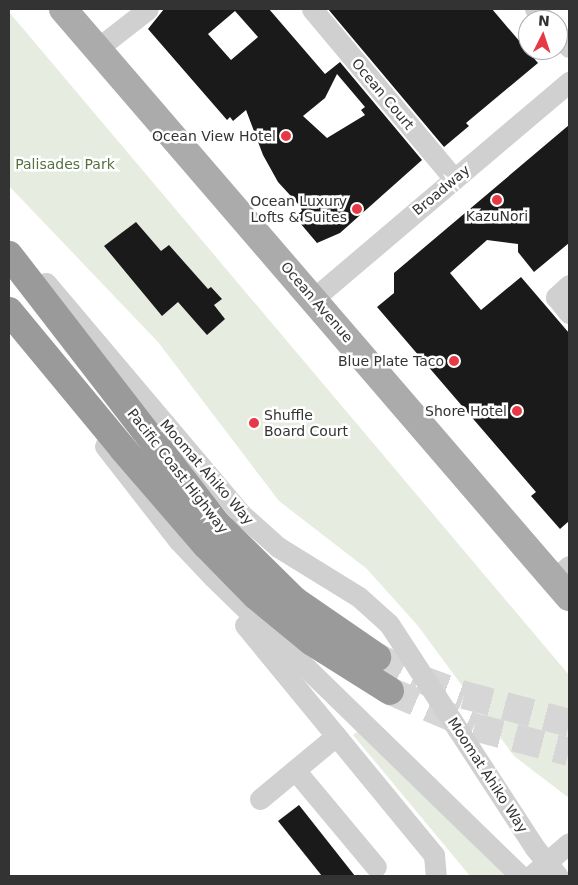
<!DOCTYPE html>
<html>
<head>
<meta charset="utf-8">
<style>
	body { margin:0 }
	#map { position:relative; width:578px; height:885px; overflow:hidden; background:#fff; font-family:"DejaVu Sans",sans-serif }
	div>[style] { position:absolute }
	.green>* { inset:0; background:#e6ecdf }
	.building>* { inset:0; background:#1a1a1a }
	.highway-tunnel>* { height:28px; margin-top:-14px; transform-origin:0; background:repeating-linear-gradient(90deg,#d6d6d6 0 28px,transparent 0 42px) }
	.minor>* { height:21px; margin:-10.5px; padding:0 10.5px; transform-origin:10.5px; border-radius:10.5px; background:#d0d0d0 }
	.major>* { height:28px; margin:-14px; padding:0 14px; transform-origin:14px; border-radius:14px; background:#ababab }
	.highway>* { height:28px; margin:-14px; padding:0 14px; transform-origin:14px; border-radius:14px; background:#9a9a9a }
	.minor-bridge>* { height:21px; margin:-10.5px; padding:0 10.5px; transform-origin:10.5px; border-radius:10.5px; background:#d0d0d0 }
	.dots>* { width:14px; height:14px; translate:-50% -50%; box-sizing:border-box; border:2px solid #fff; border-radius:50% }
	span { translate:-50% -50%; white-space:nowrap; text-align:center; line-height:1.15; -webkit-text-stroke:5px #fff; paint-order:stroke }
	.street-label { font-size:14px; color:#333 }
	.poi-label { font-size:14px; color:#333 }
	.right { translate:-100% -50%; text-align:right }
	.left { translate:0 -50%; text-align:left }
	.park-label { font-size:14px; color:#56703f }
	.frame { position:absolute; inset:0; border:10px solid #333; pointer-events:none }
	.north { position:absolute; left:518px; top:10px; width:50px; height:50px; box-sizing:border-box; background:#fff; border:1px solid #adadad; border-radius:50%; rotate:4deg; font-size:14px; font-weight:700; line-height:20px; text-align:center; color:#333 }
	.north::after { content:''; display:block; margin:auto; width:18px; height:22px; background:#e63946; clip-path:polygon(50% 0,100% 100%,50% 72%,0 100%) }
</style>
</head>
<body>
<div id="map">
	<div class="green">
		<i style="clip-path:polygon(9px 12px,569px 675px,569px 798px,514px 756px,418px 626px,367px 569px,279px 501px,158px 342px,9px 186px)"></i>
		<i style="clip-path:polygon(359px 730px,505px 876px,470px 876px,353px 735px)"></i>
	</div>
	<div class="building">
		<i style="clip-path:polygon(evenodd,164px 9px,269px 9px,325px 74px,340px 62px,422px 160px,340px 233px,317px 243px,295px 217px,302px 211px,300px 206px,278px 182px,263px 155px,246px 110px,233px 121px,230px 117px,227px 120px,148px 29px,164px 9px,235px 11px,258px 37px,231px 60px,208px 34px,235px 11px,164px 9px,337px 74px,365px 107px,361px 110px,365px 115px,327px 138px,303px 116px,325px 98px,337px 74px)"></i>
		<i style="clip-path:polygon(328px 9px,492px 9px,538px 63px,466px 123px,469px 126px,444px 147px)"></i>
		<i style="clip-path:polygon(569px 125px,569px 243px,534px 272px,518px 252px,518px 244px,487px 240px,450px 273px,481px 310px,521px 277px,569px 333px,569px 521px,560px 529px,531px 496px,536px 492px,377px 307px,394px 293px,394px 273px)"></i>
		<i style="clip-path:polygon(136px 222px,161px 251px,169px 245px,208px 289px,211px 287px,222px 299px,214px 305px,225px 319px,207px 335px,178px 302px,162px 316px,104px 246px)"></i>
		<i style="clip-path:polygon(299px 805px,355px 876px,322px 876px,278px 821px)"></i>
	</div>
	<div class="highway-tunnel">
		<i style="left:377px;top:657px;width:48px;rotate:27.1deg"></i>
		<i style="left:420px;top:679px;width:47px;rotate:20deg"></i>
		<i style="left:464px;top:695px;width:109px;rotate:14.9deg"></i>
		<i style="left:390px;top:691px;width:91px;rotate:23.2deg"></i>
		<i style="left:474px;top:727px;width:98px;rotate:14.7deg"></i>
	</div>
	<div class="minor">
		<i style="left:312px;top:9px;width:222px;rotate:50.1deg"></i>
		<i style="left:535px;top:9px;width:15px;rotate:48deg"></i>
		<i style="left:558px;top:34px;width:17px;rotate:50deg"></i>
		<i style="left:98px;top:48px;width:63px;rotate:-38deg"></i>
		<i style="left:46px;top:283px;width:302px;rotate:49.8deg"></i>
		<i style="left:241px;top:514px;width:50px;rotate:41.7deg"></i>
		<i style="left:278px;top:547px;width:95px;rotate:31.7deg"></i>
		<i style="left:359px;top:597px;width:40px;rotate:42deg"></i>
		<i style="left:389px;top:624px;width:267px;rotate:56.9deg"></i>
		<i style="left:535px;top:848px;width:36px;rotate:51deg"></i>
		<i style="left:569px;top:285px;width:18px;rotate:137deg"></i>
		<i style="left:556px;top:297px;width:21px;rotate:51deg"></i>
		<i style="left:313px;top:299px;width:336px;rotate:-40.3deg"></i>
		<i style="left:105px;top:446px;width:120px;rotate:52.1deg"></i>
		<i style="left:179px;top:541px;width:50px;rotate:46.6deg"></i>
		<i style="left:213px;top:577px;width:429px;rotate:44.2deg"></i>
		<i style="left:554px;top:579px;width:20px;rotate:-41deg"></i>
		<i style="left:245px;top:625px;width:298px;rotate:50.6deg"></i>
		<i style="left:434px;top:855px;width:21px;rotate:85deg"></i>
		<i style="left:295px;top:770px;width:126px;rotate:50.1deg"></i>
		<i style="left:260px;top:799px;width:99px;rotate:-39.7deg"></i>
	</div>
	<div class="major">
		<i style="left:63px;top:9px;width:776px;rotate:49.29deg"></i>
	</div>
	<div class="highway">
		<i style="left:9px;top:255px;width:340px;rotate:52.3deg"></i>
		<i style="left:217px;top:524px;width:108px;rotate:44.6deg"></i>
		<i style="left:294px;top:600px;width:101px;rotate:34.5deg"></i>
		<i style="left:9px;top:311px;width:179px;rotate:50.4deg"></i>
		<i style="left:123px;top:449px;width:127px;rotate:49.2deg"></i>
		<i style="left:206px;top:545px;width:71px;rotate:45.6deg"></i>
		<i style="left:256px;top:596px;width:72px;rotate:39.4deg"></i>
		<i style="left:312px;top:642px;width:92px;rotate:32.1deg"></i>
	</div>
	<div class="minor-bridge">
		<i style="left:531px;top:876px;width:50px;rotate:-41deg"></i>
	</div>
	<div class="dots">
		<i style="left:286px;top:136px;background:#e63946"></i>
		<i style="left:497px;top:200px;background:#e63946"></i>
		<i style="left:357px;top:209px;background:#e63946"></i>
		<i style="left:454px;top:361px;background:#e63946"></i>
		<i style="left:517px;top:411px;background:#e63946"></i>
		<i style="left:254px;top:423px;background:#e63946"></i>
	</div>
	<div class="street-label">
		<span style="left:383px;top:94px;rotate:50deg">Ocean Court</span>
		<span style="left:441px;top:190px;rotate:-40deg">Broadway</span>
		<span style="left:317px;top:302px;rotate:49deg">Ocean Avenue</span>
		<span style="left:178px;top:471px;rotate:52deg">Pacific Coast Highway</span>
		<span style="left:207px;top:472px;rotate:49deg">Moomat Ahiko Way</span>
		<span style="left:488px;top:775px;rotate:57deg">Moomat Ahiko Way</span>
	</div>
	<div class="poi-label">
		<span class="right" style="left:276px;top:136px">Ocean View Hotel</span>
		<span class="right" style="left:347px;top:209px">Ocean Luxury<br>Lofts &amp; Suites</span>
		<span style="left:497px;top:216px">KazuNori</span>
		<span class="right" style="left:444px;top:361px">Blue Plate Taco</span>
		<span class="right" style="left:507px;top:411px">Shore Hotel</span>
		<span class="left" style="left:264px;top:423px">Shuffle<br>Board Court</span>
	</div>
	<div class="park-label">
		<span style="left:65px;top:164px">Palisades Park</span>
	</div>
	<div class="frame"></div>
	<div class="north">N</div>
</div>
</body>
</html>
